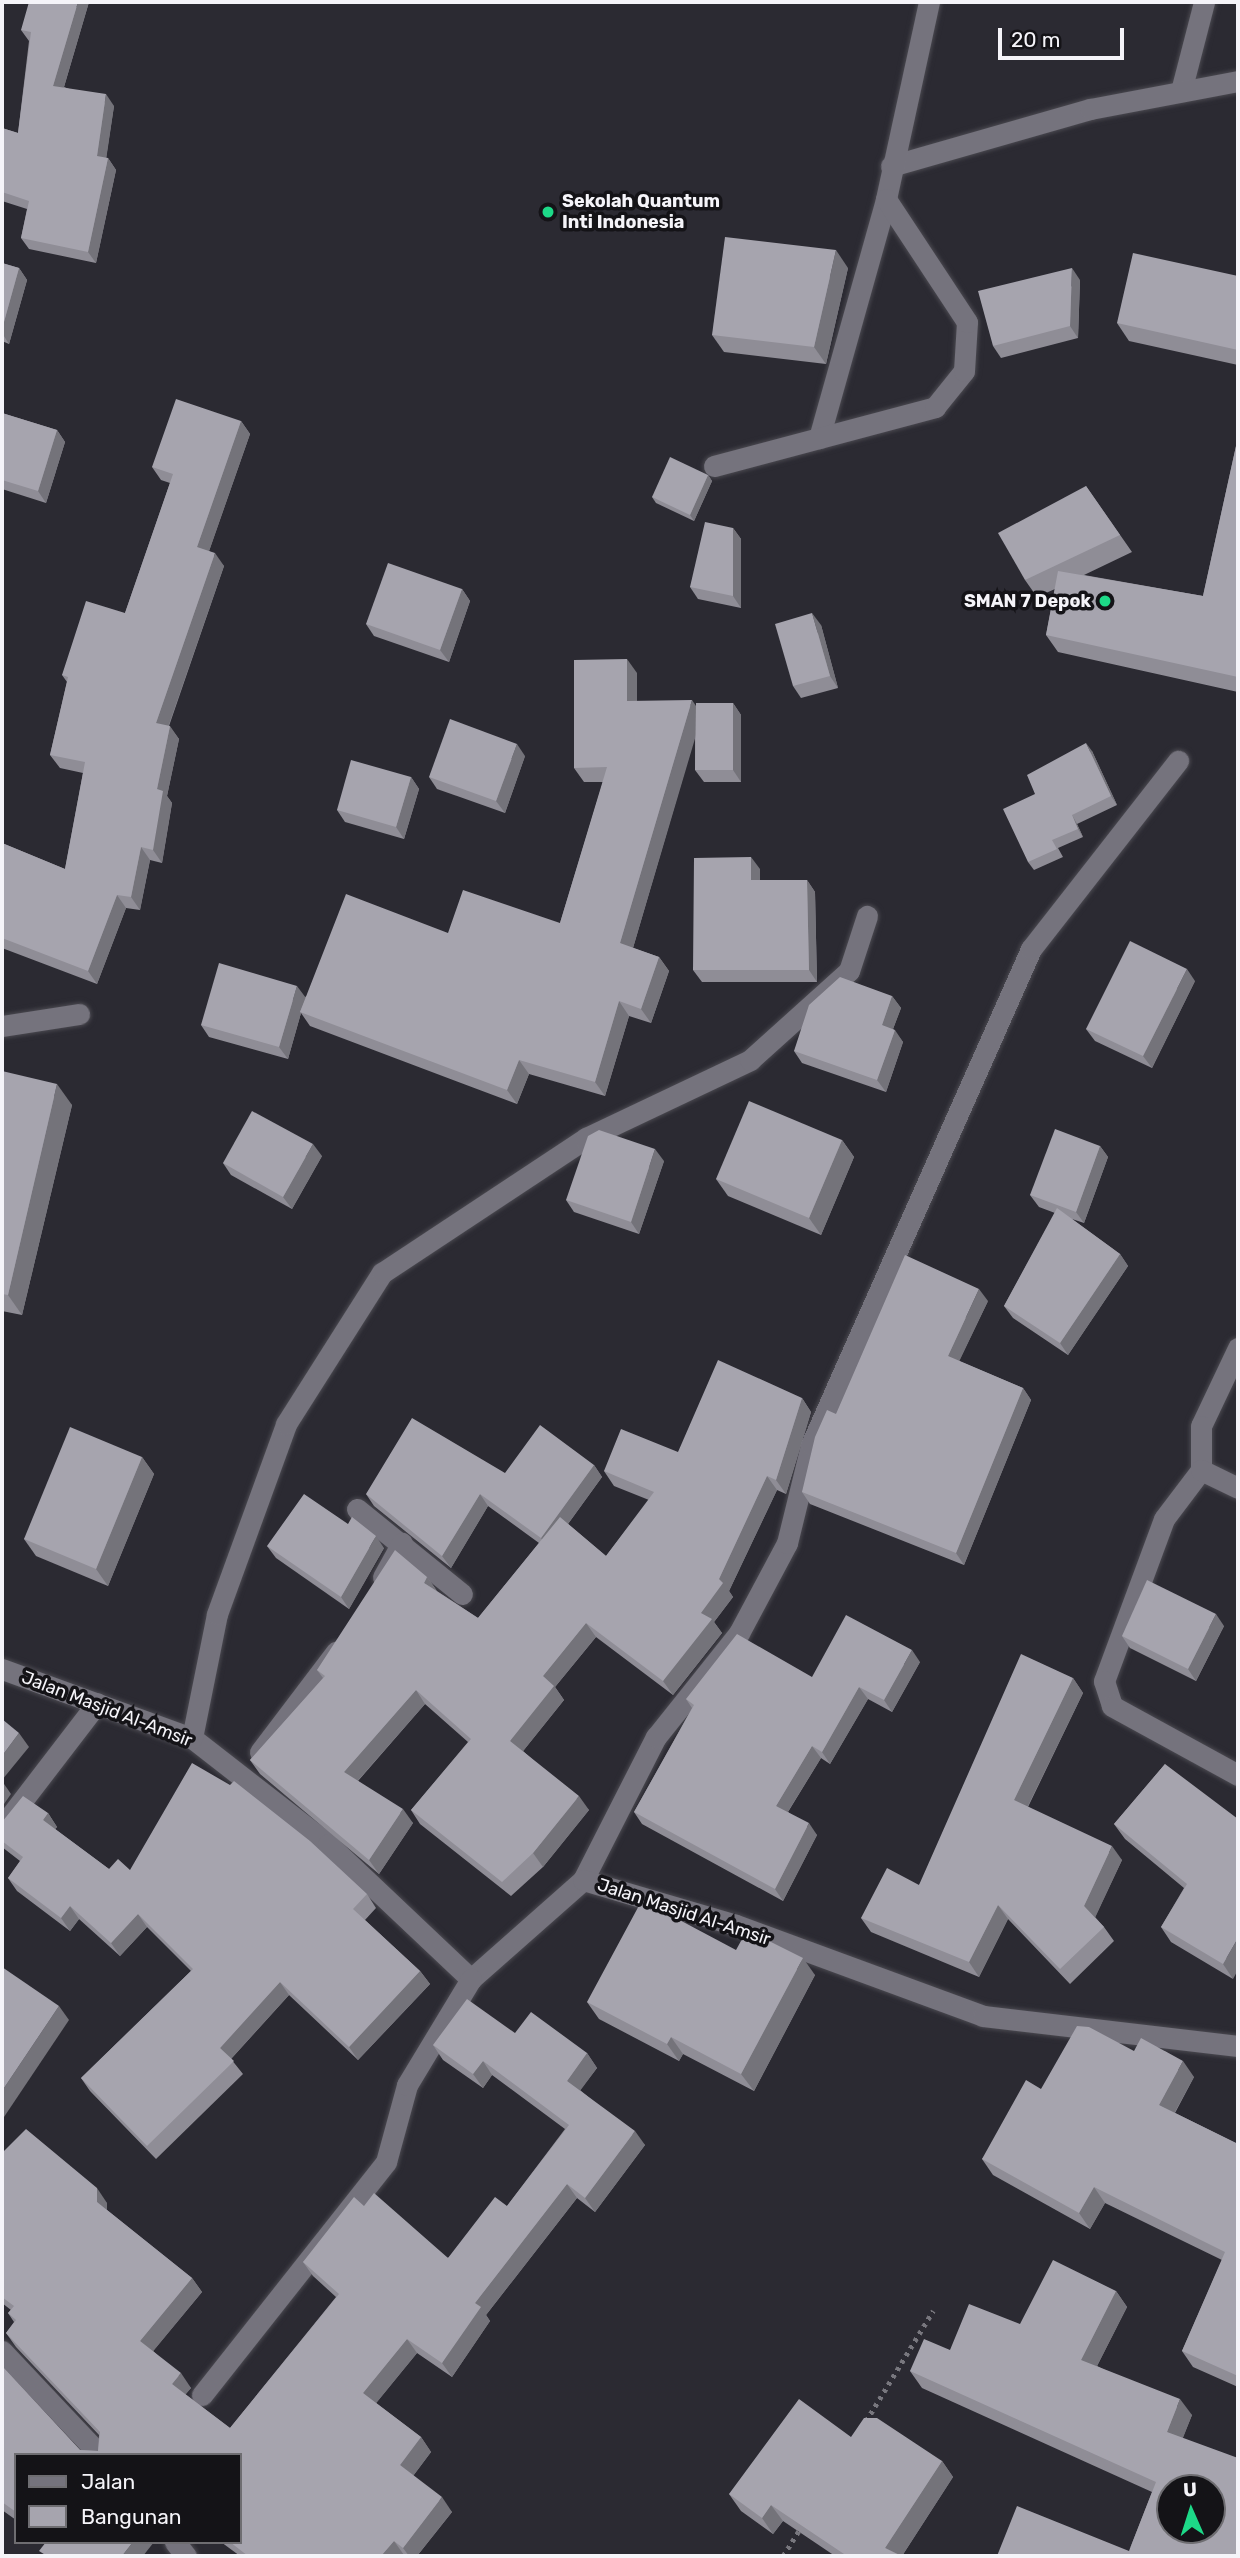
<!DOCTYPE html>
<html>
<head>
<meta charset="utf-8">
<style>
	body { margin:0 }
	#map { position:relative; width:1240px; height:2558px; overflow:hidden; background:#2b2a32; font-family:Rubik,sans-serif }
	div>[style] { position:absolute }
	.path>* { height:4.5px; margin-top:-2.25px; transform-origin:0; background:repeating-linear-gradient(90deg,#78777e 0 3.5px,transparent 0 8.5px) }
	.roads { filter:drop-shadow(0 0 2px #4a4950) drop-shadow(0 0 2px #4a4950) }
	.minor>* { height:21px; margin:-10.5px; padding:0 10.5px; transform-origin:10.5px; border-radius:10.5px; background:#75737d }
	.wall>* { inset:0; background:#8f8d96 }
	.shaded-wall>* { inset:0; background:#74737a }
	.building>* { inset:0; background:#a6a4ae }
	.dots>* { width:19px; height:19px; translate:-50% -50%; box-sizing:border-box; border:4px solid #141317; border-radius:50% }
	span { translate:-50% -50%; white-space:nowrap; text-align:center; line-height:1.15; -webkit-text-stroke:7px #141317; paint-order:stroke }
	.poi-label { font-size:18px; color:#f5f4f9; font-weight:700 }
	.left { translate:0 -50%; text-align:left }
	.right { translate:-100% -50%; text-align:right }
	.street-label { font-size:18px; color:#f5f4f9 }
	.frame { position:absolute; inset:0; border:4px solid #f5f4f9; pointer-events:none }
	.legend { position:absolute; left:14px; top:2453px; width:228px; height:91px; box-sizing:border-box; background:#141317; border:2px solid #6e6d71; margin:0; padding:9px 12px; list-style:none; font-size:21px; color:#f5f4f9 }
	.legend li { display:flex; align-items:center; gap:14px; height:35px }
	.legend b { width:35px; border:2px solid #6e6d71 }
	.north { position:absolute; left:1156px; top:2474px; width:70px; height:70px; box-sizing:border-box; background:#141317; border:2px solid #6e6d71; border-radius:50%; rotate:357deg; font-size:19px; font-weight:700; line-height:28px; text-align:center; color:#f5f4f9 }
	.north::after { content:''; display:block; margin:auto; width:24px; height:32px; background:#1dd988; clip-path:polygon(50% 0,100% 100%,50% 72%,0 100%) }
	.scale { position:absolute; left:998px; top:28px; width:126px; height:32px; box-sizing:border-box; border:4px solid #f5f4f9; border-top:0; padding-left:9px; font-size:21px; line-height:24px; white-space:nowrap; color:#f5f4f9; -webkit-text-stroke:5px #141317; paint-order:stroke }
</style>
</head>
<body>
<div id="map">
	<div class="path">
		<i style="left:866px;top:2421px;width:129px;rotate:-58.7deg"></i>
		<i style="left:783px;top:2556px;width:34px;rotate:-58deg"></i>
	</div>
	<div class="roads">
		<div class="minor">
			<i style="left:1181px;top:91px;width:92px;rotate:-75.5deg"></i>
			<i style="left:891px;top:166px;width:207px;rotate:-16deg"></i>
			<i style="left:1090px;top:109px;width:151px;rotate:-10.7deg"></i>
			<i style="left:819px;top:438px;width:248px;rotate:-74.3deg"></i>
			<i style="left:886px;top:199px;width:202px;rotate:-77.7deg"></i>
			<i style="left:714px;top:466px;width:229px;rotate:-14.9deg"></i>
			<i style="left:935px;top:407px;width:46px;rotate:-51.1deg"></i>
			<i style="left:964px;top:371px;width:49px;rotate:-86.5deg"></i>
			<i style="left:967px;top:322px;width:147px;rotate:-123.4deg"></i>
			<i style="left:2px;top:1026px;width:78px;rotate:-8.9deg"></i>
			<i style="left:1238px;top:1348px;width:86px;rotate:115.4deg"></i>
			<i style="left:1201px;top:1426px;width:44px;rotate:90deg"></i>
			<i style="left:1201px;top:1470px;width:61px;rotate:127.1deg"></i>
			<i style="left:1164px;top:1519px;width:173px;rotate:110.3deg"></i>
			<i style="left:1104px;top:1681px;width:26px;rotate:72deg"></i>
			<i style="left:1112px;top:1706px;width:144px;rotate:28.7deg"></i>
			<i style="left:1201px;top:1470px;width:41px;rotate:25.9deg"></i>
			<i style="left:357px;top:1509px;width:135px;rotate:39deg"></i>
			<i style="left:383px;top:1577px;width:39px;rotate:-61deg"></i>
			<i style="left:2px;top:1669px;width:202px;rotate:20deg"></i>
			<i style="left:192px;top:1738px;width:172px;rotate:37.9deg"></i>
			<i style="left:328px;top:1844px;width:197px;rotate:43.4deg"></i>
			<i style="left:471px;top:1979px;width:149px;rotate:-41.5deg"></i>
			<i style="left:583px;top:1880px;width:161px;rotate:-63deg"></i>
			<i style="left:656px;top:1737px;width:133px;rotate:-51.4deg"></i>
			<i style="left:739px;top:1633px;width:102px;rotate:-61.9deg"></i>
			<i style="left:787px;top:1543px;width:101px;rotate:-76.2deg"></i>
			<i style="left:811px;top:1445px;width:543px;rotate:-66.08deg"></i>
			<i style="left:1031px;top:949px;width:239px;rotate:-52deg"></i>
			<i style="left:192px;top:1738px;width:126px;rotate:-78.6deg"></i>
			<i style="left:217px;top:1614px;width:202px;rotate:-70deg"></i>
			<i style="left:286px;top:1424px;width:179px;rotate:-57.6deg"></i>
			<i style="left:382px;top:1273px;width:245px;rotate:-33.5deg"></i>
			<i style="left:586px;top:1138px;width:182px;rotate:-25.4deg"></i>
			<i style="left:750px;top:1060px;width:133px;rotate:-42deg"></i>
			<i style="left:849px;top:971px;width:58px;rotate:-71.9deg"></i>
			<i style="left:260px;top:1752px;width:126px;rotate:-52.8deg"></i>
			<i style="left:2px;top:1827px;width:156px;rotate:-52.5deg"></i>
			<i style="left:583px;top:1880px;width:159px;rotate:16.4deg"></i>
			<i style="left:736px;top:1925px;width:263px;rotate:20.2deg"></i>
			<i style="left:983px;top:2016px;width:257px;rotate:6.7deg"></i>
			<i style="left:2px;top:2351px;width:143px;rotate:46.7deg"></i>
			<i style="left:202px;top:2395px;width:297px;rotate:-51.7deg"></i>
			<i style="left:386px;top:2162px;width:80px;rotate:-74.7deg"></i>
			<i style="left:407px;top:2085px;width:124px;rotate:-58.9deg"></i>
			<i style="left:175px;top:2542px;width:18px;rotate:52deg"></i>
		</div>
	</div>
	<div class="wall">
		<i style="clip-path:polygon(89px 2px,64px 87px,114px 106px,106px 158px,108px 158px,116px 170px,96px 263px,29px 249px,21px 238px,27px 209px,2px 201px,2px 128px,18px 133px,29px 41px,21px 30px)"></i>
		<i style="clip-path:polygon(2px 263px,19px 268px,27px 280px,9px 344px,2px 341px)"></i>
		<i style="clip-path:polygon(848px 268px,826px 364px,724px 352px,712px 335px)"></i>
		<i style="clip-path:polygon(1238px 276px,1238px 365px,1129px 341px,1117px 323px)"></i>
		<i style="clip-path:polygon(1080px 280px,1078px 338px,1001px 358px,993px 346px)"></i>
		<i style="clip-path:polygon(2px 413px,57px 430px,65px 442px,46px 503px,2px 489px)"></i>
		<i style="clip-path:polygon(241px 421px,250px 434px,209px 551px,224px 566px,169px 726px,179px 739px,167px 796px,172px 803px,162px 863px,150px 860px,140px 910px,126px 908px,97px 984px,2px 948px,2px 843px,65px 869px,83px 773px,60px 768px,50px 755px,67px 682px,62px 675px,125px 613px,170px 483px,161px 480px,152px 467px)"></i>
		<i style="clip-path:polygon(1238px 437px,1238px 692px,1058px 652px,1046px 635px,1055px 589px,1037px 597px,1025px 580px,1086px 486px,1132px 552px,1084px 575px,1203px 596px)"></i>
		<i style="clip-path:polygon(708px 475px,712px 481px,694px 521px,656px 503px,652px 497px)"></i>
		<i style="clip-path:polygon(733px 528px,741px 539px,741px 608px,698px 599px,690px 587px)"></i>
		<i style="clip-path:polygon(462px 589px,470px 601px,449px 662px,374px 636px,366px 624px)"></i>
		<i style="clip-path:polygon(821px 625px,838px 688px,801px 698px,793px 686px)"></i>
		<i style="clip-path:polygon(637px 673px,637px 701px,696px 706px,733px 703px,741px 715px,741px 782px,704px 782px,695px 770px,695px 736px,633px 948px,659px 957px,669px 971px,651px 1023px,629px 1016px,605px 1096px,529px 1074px,517px 1104px,310px 1026px,301px 1013px,288px 1059px,209px 1037px,201px 1025px,305px 997px,448px 933px,560px 923px,603px 782px,584px 782px,574px 768px)"></i>
		<i style="clip-path:polygon(1092px 751px,1117px 805px,1077px 824px,1083px 837px,1058px 848px,1063px 857px,1034px 870px,1028px 862px,1035px 794px)"></i>
		<i style="clip-path:polygon(525px 756px,505px 813px,437px 789px,429px 777px)"></i>
		<i style="clip-path:polygon(411px 777px,419px 789px,404px 839px,345px 822px,337px 810px)"></i>
		<i style="clip-path:polygon(760px 869px,760px 880px,807px 880px,815px 892px,817px 982px,702px 982px,693px 970px)"></i>
		<i style="clip-path:polygon(1195px 981px,1152px 1068px,1095px 1041px,1086px 1029px)"></i>
		<i style="clip-path:polygon(892px 996px,901px 1008px,893px 1029px,903px 1042px,886px 1092px,802px 1063px,794px 1051px)"></i>
		<i style="clip-path:polygon(2px 1071px,72px 1105px,22px 1315px,2px 1311px)"></i>
		<i style="clip-path:polygon(842px 1140px,854px 1157px,821px 1235px,728px 1196px,716px 1179px)"></i>
		<i style="clip-path:polygon(1100px 1146px,1108px 1157px,1084px 1223px,1072px 1219px,1120px 1254px,1128px 1266px,1068px 1355px,1013px 1318px,1004px 1306px,1055px 1213px,1039px 1207px,1030px 1195px)"></i>
		<i style="clip-path:polygon(322px 1156px,292px 1209px,231px 1175px,223px 1163px)"></i>
		<i style="clip-path:polygon(664px 1161px,639px 1234px,574px 1212px,566px 1200px)"></i>
		<i style="clip-path:polygon(988px 1301px,959px 1361px,1023px 1388px,1031px 1400px,964px 1565px,810px 1504px,802px 1492px,836px 1414px)"></i>
		<i style="clip-path:polygon(802px 1398px,811px 1412px,786px 1494px,777px 1490px,729px 1591px,733px 1597px,714px 1622px,722px 1633px,673px 1695px,596px 1637px,555px 1687px,564px 1700px,523px 1751px,589px 1810px,543px 1867px,511px 1896px,420px 1824px,411px 1810px,468px 1742px,425px 1704px,358px 1781px,413px 1823px,379px 1874px,260px 1774px,250px 1760px,323px 1678px,317px 1670px,427px 1577px,437px 1591px,478px 1618px,539px 1543px,488px 1506px,451px 1568px,374px 1506px,366px 1494px,505px 1473px,594px 1465px,602px 1477px,568px 1524px,606px 1556px,649px 1500px,614px 1486px,604px 1471px,678px 1452px)"></i>
		<i style="clip-path:polygon(142px 1457px,154px 1474px,108px 1586px,36px 1556px,24px 1539px)"></i>
		<i style="clip-path:polygon(267px 1546px,384px 1548px,349px 1609px,276px 1558px)"></i>
		<i style="clip-path:polygon(1224px 1626px,1196px 1681px,1130px 1648px,1122px 1636px)"></i>
		<i style="clip-path:polygon(920px 1662px,892px 1712px,868px 1699px,830px 1764px,821px 1758px,788px 1812px,817px 1835px,783px 1901px,642px 1824px,634px 1812px,692px 1708px,686px 1699px,812px 1677px)"></i>
		<i style="clip-path:polygon(1073px 1678px,1083px 1693px,1028px 1807px,1122px 1860px,1095px 1917px,1104px 1927px,1114px 1941px,1070px 1984px,1008px 1919px,979px 1977px,871px 1932px,861px 1918px,919px 1885px)"></i>
		<i style="clip-path:polygon(1165px 1764px,1233px 1979px,1171px 1942px,1161px 1927px,1184px 1888px,1125px 1839px,1114px 1824px)"></i>
		<i style="clip-path:polygon(48px 1813px,57px 1827px,55px 1829px,109px 1869px,130px 1870px,367px 1894px,376px 1908px,365px 1920px,420px 1971px,430px 1984px,358px 2060px,289px 1995px,231px 2059px,243px 2074px,156px 2159px,90px 2091px,81px 2078px,191px 1971px,147px 1927px,120px 1956px,79px 1919px,70px 1931px,17px 1891px,8px 1878px,20px 1861px,2px 1847px,2px 1822px)"></i>
		<i style="clip-path:polygon(736px 1950px,815px 1975px,754px 2091px,683px 2054px,679px 2061px,599px 2019px,587px 2002px)"></i>
		<i style="clip-path:polygon(515px 2033px,587px 2053px,597px 2068px,580px 2090px,645px 2145px,595px 2212px,577px 2198px,486px 2315px,490px 2321px,452px 2377px,417px 2353px,376px 2403px,421px 2437px,431px 2452px,413px 2476px,452px 2512px,417px 2556px,240px 2556px,221px 2542px,240px 2542px,240px 2455px,16px 2455px,16px 2520px,2px 2510px,2px 2366px,80px 2450px,98px 2451px,99px 2435px,16px 2347px,6px 2333px,14px 2322px,8px 2313px,11px 2310px,2px 2303px,2px 2153px,107px 2203px,107px 2210px,192px 2278px,202px 2292px,153px 2351px,191px 2388px,185px 2394px,230px 2428px,336px 2297px,313px 2276px,303px 2262px,364px 2206px,448px 2258px,507px 2206px,565px 2129px,492px 2075px,483px 2088px,443px 2060px,433px 2045px)"></i>
		<i style="clip-path:polygon(1134px 2051px,1194px 2077px,1175px 2113px,1238px 2144px,1238px 2387px,1193px 2367px,1182px 2351px,1222px 2260px,1105px 2203px,1090px 2229px,993px 2175px,982px 2159px,1041px 2089px)"></i>
		<i style="clip-path:polygon(1116px 2291px,1127px 2307px,1097px 2366px,1192px 2415px,1183px 2437px,1129px 2551px,1152px 2492px,922px 2388px,910px 2371px,950px 2350px)"></i>
		<i style="clip-path:polygon(851px 2437px,942px 2461px,953px 2477px,902px 2556px,835px 2556px,783px 2521px,773px 2534px,741px 2511px,729px 2494px)"></i>
	</div>
	<div class="shaded-wall">
		<i style="clip-path:polygon(78px 2px,89px 2px,61px 97px,53px 86px)"></i>
		<i style="clip-path:polygon(106px 94px,114px 106px,105px 167px,97px 156px)"></i>
		<i style="clip-path:polygon(108px 158px,116px 170px,96px 263px,88px 252px)"></i>
		<i style="clip-path:polygon(836px 250px,848px 268px,826px 364px,814px 347px)"></i>
		<i style="clip-path:polygon(19px 268px,27px 280px,9px 344px,2px 333px,2px 329px)"></i>
		<i style="clip-path:polygon(1072px 268px,1080px 280px,1078px 338px,1070px 326px)"></i>
		<i style="clip-path:polygon(241px 421px,250px 434px,206px 560px,197px 547px)"></i>
		<i style="clip-path:polygon(57px 430px,65px 442px,46px 503px,38px 491px)"></i>
		<i style="clip-path:polygon(708px 475px,712px 481px,694px 521px,690px 515px)"></i>
		<i style="clip-path:polygon(733px 528px,741px 539px,741px 608px,733px 596px)"></i>
		<i style="clip-path:polygon(215px 553px,224px 566px,165px 736px,156px 723px)"></i>
		<i style="clip-path:polygon(462px 589px,470px 601px,449px 662px,440px 650px)"></i>
		<i style="clip-path:polygon(812px 613px,821px 625px,838px 688px,830px 676px)"></i>
		<i style="clip-path:polygon(627px 659px,637px 673px,637px 716px,627px 701px)"></i>
		<i style="clip-path:polygon(692px 700px,702px 715px,630px 958px,620px 943px)"></i>
		<i style="clip-path:polygon(733px 703px,741px 715px,741px 782px,733px 770px)"></i>
		<i style="clip-path:polygon(170px 726px,179px 739px,167px 796px,172px 803px,162px 863px,153px 850px,157px 789px)"></i>
		<i style="clip-path:polygon(1086px 743px,1092px 751px,1117px 805px,1111px 796px)"></i>
		<i style="clip-path:polygon(517px 744px,525px 756px,505px 813px,496px 801px)"></i>
		<i style="clip-path:polygon(411px 777px,419px 789px,404px 839px,396px 827px)"></i>
		<i style="clip-path:polygon(1072px 815px,1077px 824px,1083px 837px,1078px 829px)"></i>
		<i style="clip-path:polygon(141px 847px,150px 860px,140px 910px,131px 897px)"></i>
		<i style="clip-path:polygon(751px 857px,760px 869px,760px 892px,751px 880px)"></i>
		<i style="clip-path:polygon(807px 880px,815px 892px,817px 982px,809px 970px)"></i>
		<i style="clip-path:polygon(117px 895px,126px 908px,97px 984px,88px 971px)"></i>
		<i style="clip-path:polygon(659px 957px,669px 971px,651px 1023px,641px 1009px)"></i>
		<i style="clip-path:polygon(1187px 969px,1195px 981px,1152px 1068px,1143px 1056px)"></i>
		<i style="clip-path:polygon(297px 986px,306px 998px,300px 1012px,301px 1013px,288px 1059px,279px 1047px)"></i>
		<i style="clip-path:polygon(892px 996px,901px 1008px,890px 1037px,882px 1025px)"></i>
		<i style="clip-path:polygon(619px 1001px,629px 1016px,605px 1096px,595px 1082px)"></i>
		<i style="clip-path:polygon(895px 1030px,903px 1042px,886px 1092px,877px 1080px)"></i>
		<i style="clip-path:polygon(519px 1060px,529px 1074px,517px 1104px,507px 1090px)"></i>
		<i style="clip-path:polygon(57px 1084px,72px 1105px,22px 1315px,8px 1295px)"></i>
		<i style="clip-path:polygon(842px 1140px,854px 1157px,821px 1235px,809px 1218px)"></i>
		<i style="clip-path:polygon(313px 1144px,322px 1156px,292px 1209px,283px 1197px)"></i>
		<i style="clip-path:polygon(1100px 1146px,1108px 1157px,1084px 1223px,1076px 1212px)"></i>
		<i style="clip-path:polygon(655px 1149px,664px 1161px,639px 1234px,631px 1222px)"></i>
		<i style="clip-path:polygon(1120px 1254px,1128px 1266px,1068px 1355px,1060px 1343px)"></i>
		<i style="clip-path:polygon(979px 1289px,988px 1301px,956px 1368px,948px 1356px)"></i>
		<i style="clip-path:polygon(1023px 1388px,1031px 1400px,964px 1565px,956px 1553px)"></i>
		<i style="clip-path:polygon(802px 1398px,811px 1412px,786px 1494px,776px 1480px)"></i>
		<i style="clip-path:polygon(142px 1457px,154px 1474px,108px 1586px,96px 1569px)"></i>
		<i style="clip-path:polygon(594px 1465px,602px 1477px,549px 1550px,541px 1538px)"></i>
		<i style="clip-path:polygon(767px 1476px,777px 1490px,729px 1591px,733px 1597px,714px 1622px,722px 1633px,673px 1695px,663px 1681px,719px 1579px)"></i>
		<i style="clip-path:polygon(480px 1494px,488px 1506px,451px 1568px,442px 1556px)"></i>
		<i style="clip-path:polygon(376px 1536px,384px 1548px,349px 1609px,341px 1597px)"></i>
		<i style="clip-path:polygon(427px 1577px,437px 1591px,424px 1583px)"></i>
		<i style="clip-path:polygon(1216px 1614px,1224px 1626px,1196px 1681px,1188px 1669px)"></i>
		<i style="clip-path:polygon(586px 1623px,596px 1637px,555px 1687px,564px 1700px,520px 1755px,510px 1741px,543px 1676px)"></i>
		<i style="clip-path:polygon(912px 1650px,920px 1662px,892px 1712px,884px 1700px)"></i>
		<i style="clip-path:polygon(1073px 1678px,1083px 1693px,1024px 1814px,1014px 1800px)"></i>
		<i style="clip-path:polygon(859px 1687px,868px 1699px,830px 1764px,822px 1752px)"></i>
		<i style="clip-path:polygon(416px 1690px,425px 1704px,353px 1786px,344px 1772px)"></i>
		<i style="clip-path:polygon(19px 1733px,29px 1747px,2px 1780px,2px 1756px)"></i>
		<i style="clip-path:polygon(812px 1746px,821px 1758px,784px 1818px,776px 1806px)"></i>
		<i style="clip-path:polygon(2px 1781px,11px 1794px,2px 1807px)"></i>
		<i style="clip-path:polygon(579px 1796px,589px 1810px,543px 1867px,533px 1853px)"></i>
		<i style="clip-path:polygon(403px 1809px,413px 1823px,379px 1874px,369px 1860px)"></i>
		<i style="clip-path:polygon(48px 1813px,57px 1827px,52px 1833px,43px 1820px)"></i>
		<i style="clip-path:polygon(809px 1823px,817px 1835px,783px 1901px,775px 1889px)"></i>
		<i style="clip-path:polygon(1112px 1846px,1122px 1860px,1094px 1920px,1084px 1906px)"></i>
		<i style="clip-path:polygon(998px 1905px,1008px 1919px,979px 1977px,969px 1962px)"></i>
		<i style="clip-path:polygon(70px 1906px,79px 1919px,70px 1931px,61px 1918px)"></i>
		<i style="clip-path:polygon(138px 1914px,147px 1927px,120px 1956px,111px 1943px)"></i>
		<i style="clip-path:polygon(1238px 1938px,1238px 1970px,1233px 1979px,1223px 1964px)"></i>
		<i style="clip-path:polygon(803px 1958px,815px 1975px,754px 2091px,741px 2074px)"></i>
		<i style="clip-path:polygon(420px 1971px,430px 1984px,358px 2060px,349px 2047px)"></i>
		<i style="clip-path:polygon(280px 1982px,289px 1995px,229px 2061px,220px 2048px)"></i>
		<i style="clip-path:polygon(59px 2006px,69px 2020px,2px 2120px,2px 2091px)"></i>
		<i style="clip-path:polygon(671px 2037px,683px 2054px,679px 2061px,667px 2044px)"></i>
		<i style="clip-path:polygon(587px 2053px,597px 2068px,577px 2095px,567px 2081px)"></i>
		<i style="clip-path:polygon(483px 2061px,492px 2075px,483px 2088px,473px 2074px)"></i>
		<i style="clip-path:polygon(1183px 2061px,1194px 2077px,1170px 2121px,1159px 2105px)"></i>
		<i style="clip-path:polygon(635px 2131px,645px 2145px,595px 2212px,585px 2198px)"></i>
		<i style="clip-path:polygon(567px 2184px,577px 2198px,486px 2315px,490px 2321px,452px 2377px,442px 2363px,475px 2303px)"></i>
		<i style="clip-path:polygon(1094px 2187px,1105px 2203px,1090px 2229px,1079px 2213px)"></i>
		<i style="clip-path:polygon(97px 2188px,107px 2203px,107px 2216px,97px 2202px)"></i>
		<i style="clip-path:polygon(192px 2278px,202px 2292px,150px 2355px,140px 2341px)"></i>
		<i style="clip-path:polygon(1116px 2291px,1127px 2307px,1092px 2376px,1081px 2360px)"></i>
		<i style="clip-path:polygon(407px 2339px,417px 2353px,373px 2407px,363px 2393px)"></i>
		<i style="clip-path:polygon(181px 2373px,191px 2388px,182px 2399px,172px 2384px)"></i>
		<i style="clip-path:polygon(1180px 2399px,1192px 2415px,1179px 2448px,1167px 2432px)"></i>
		<i style="clip-path:polygon(421px 2437px,431px 2452px,410px 2480px,400px 2465px)"></i>
		<i style="clip-path:polygon(942px 2461px,953px 2477px,902px 2556px,885px 2548px)"></i>
		<i style="clip-path:polygon(442px 2497px,452px 2512px,417px 2556px,409px 2556px,403px 2548px)"></i>
		<i style="clip-path:polygon(771px 2505px,783px 2521px,773px 2534px,762px 2518px)"></i>
		<i style="clip-path:polygon(394px 2541px,404px 2555px,381px 2556px)"></i>
		<i style="clip-path:polygon(133px 2542px,154px 2542px,143px 2556px,122px 2556px)"></i>
	</div>
	<div class="building">
		<i style="clip-path:polygon(29px 2px,78px 2px,53px 86px,106px 94px,97px 156px,108px 158px,88px 252px,21px 238px,29px 201px,2px 192px,2px 128px,18px 133px,31px 32px,21px 30px)"></i>
		<i style="clip-path:polygon(725px 237px,836px 250px,814px 347px,712px 335px)"></i>
		<i style="clip-path:polygon(1133px 253px,1238px 276px,1238px 350px,1117px 323px)"></i>
		<i style="clip-path:polygon(2px 263px,19px 268px,2px 329px)"></i>
		<i style="clip-path:polygon(1072px 268px,1070px 326px,993px 346px,978px 291px)"></i>
		<i style="clip-path:polygon(176px 399px,241px 421px,197px 547px,215px 553px,156px 723px,170px 726px,157px 789px,163px 791px,153px 850px,141px 847px,131px 897px,117px 895px,88px 971px,2px 938px,2px 843px,65px 869px,85px 762px,50px 755px,68px 677px,62px 675px,86px 601px,125px 613px,173px 474px,152px 467px)"></i>
		<i style="clip-path:polygon(2px 413px,57px 430px,38px 491px,2px 480px)"></i>
		<i style="clip-path:polygon(1238px 437px,1238px 677px,1046px 635px,1058px 571px,1203px 596px)"></i>
		<i style="clip-path:polygon(670px 457px,708px 475px,690px 515px,652px 497px)"></i>
		<i style="clip-path:polygon(1086px 486px,1120px 535px,1025px 580px,998px 533px)"></i>
		<i style="clip-path:polygon(705px 522px,733px 528px,733px 596px,690px 587px)"></i>
		<i style="clip-path:polygon(388px 563px,462px 589px,440px 650px,366px 624px)"></i>
		<i style="clip-path:polygon(812px 613px,830px 676px,793px 686px,775px 624px)"></i>
		<i style="clip-path:polygon(627px 659px,627px 701px,692px 700px,620px 943px,659px 957px,641px 1009px,619px 1001px,595px 1082px,519px 1060px,507px 1090px,300px 1012px,346px 894px,448px 933px,463px 890px,560px 923px,607px 767px,574px 768px,574px 660px)"></i>
		<i style="clip-path:polygon(696px 703px,733px 703px,733px 770px,695px 770px)"></i>
		<i style="clip-path:polygon(450px 719px,517px 744px,496px 801px,429px 777px)"></i>
		<i style="clip-path:polygon(1086px 743px,1111px 796px,1072px 815px,1078px 829px,1052px 840px,1057px 849px,1028px 862px,1003px 809px,1035px 794px,1027px 775px)"></i>
		<i style="clip-path:polygon(351px 760px,411px 777px,396px 827px,337px 810px)"></i>
		<i style="clip-path:polygon(751px 857px,751px 880px,807px 880px,809px 970px,693px 970px,694px 858px)"></i>
		<i style="clip-path:polygon(1130px 941px,1187px 969px,1143px 1056px,1086px 1029px)"></i>
		<i style="clip-path:polygon(219px 963px,297px 986px,279px 1047px,201px 1025px)"></i>
		<i style="clip-path:polygon(840px 977px,892px 996px,882px 1025px,895px 1030px,877px 1080px,794px 1051px,809px 1005px)"></i>
		<i style="clip-path:polygon(2px 1071px,57px 1084px,8px 1295px,2px 1294px)"></i>
		<i style="clip-path:polygon(749px 1101px,842px 1140px,809px 1218px,716px 1179px)"></i>
		<i style="clip-path:polygon(252px 1111px,313px 1144px,283px 1197px,223px 1163px)"></i>
		<i style="clip-path:polygon(1055px 1129px,1100px 1146px,1076px 1212px,1030px 1195px)"></i>
		<i style="clip-path:polygon(599px 1130px,655px 1149px,631px 1222px,566px 1200px,588px 1136px)"></i>
		<i style="clip-path:polygon(1057px 1208px,1120px 1254px,1060px 1343px,1004px 1306px)"></i>
		<i style="clip-path:polygon(905px 1255px,979px 1289px,948px 1356px,1023px 1388px,956px 1553px,802px 1492px,815px 1437px,827px 1410px,836px 1414px)"></i>
		<i style="clip-path:polygon(718px 1360px,802px 1398px,776px 1480px,767px 1476px,719px 1579px,723px 1583px,701px 1613px,712px 1619px,663px 1681px,586px 1623px,543px 1676px,554px 1686px,510px 1741px,579px 1796px,533px 1853px,502px 1882px,411px 1810px,471px 1739px,416px 1690px,344px 1772px,403px 1809px,369px 1860px,250px 1760px,325px 1676px,317px 1670px,395px 1550px,427px 1577px,424px 1583px,478px 1618px,560px 1517px,606px 1556px,654px 1492px,604px 1471px,621px 1429px,678px 1452px)"></i>
		<i style="clip-path:polygon(412px 1418px,505px 1473px,540px 1425px,594px 1465px,541px 1538px,480px 1494px,442px 1556px,366px 1494px)"></i>
		<i style="clip-path:polygon(70px 1427px,142px 1457px,96px 1569px,24px 1539px)"></i>
		<i style="clip-path:polygon(304px 1494px,348px 1524px,352px 1517px,376px 1536px,341px 1597px,267px 1546px)"></i>
		<i style="clip-path:polygon(1147px 1580px,1216px 1614px,1188px 1669px,1122px 1636px)"></i>
		<i style="clip-path:polygon(846px 1615px,912px 1650px,884px 1700px,859px 1687px,822px 1752px,812px 1746px,776px 1806px,809px 1823px,775px 1889px,634px 1812px,694px 1705px,686px 1699px,737px 1634px,812px 1677px)"></i>
		<i style="clip-path:polygon(1021px 1654px,1073px 1678px,1014px 1800px,1112px 1846px,1084px 1906px,1104px 1927px,1060px 1969px,998px 1905px,969px 1962px,861px 1918px,887px 1868px,919px 1885px)"></i>
		<i style="clip-path:polygon(2px 1719px,19px 1733px,2px 1756px)"></i>
		<i style="clip-path:polygon(192px 1763px,230px 1785px,234px 1781px,310px 1841px,367px 1894px,353px 1909px,420px 1971px,349px 2047px,280px 1982px,220px 2048px,234px 2061px,147px 2146px,81px 2078px,193px 1969px,138px 1914px,111px 1943px,70px 1906px,61px 1918px,8px 1878px,23px 1857px,2px 1841px,2px 1822px,23px 1796px,48px 1813px,43px 1820px,109px 1869px,118px 1859px,130px 1870px)"></i>
		<i style="clip-path:polygon(1165px 1764px,1238px 1819px,1238px 1938px,1223px 1964px,1161px 1927px,1187px 1884px,1114px 1824px)"></i>
		<i style="clip-path:polygon(642px 1900px,736px 1950px,747px 1930px,803px 1958px,741px 2074px,671px 2037px,667px 2044px,587px 2002px)"></i>
		<i style="clip-path:polygon(2px 1967px,59px 2006px,2px 2091px)"></i>
		<i style="clip-path:polygon(467px 1999px,515px 2033px,531px 2012px,587px 2053px,567px 2081px,635px 2131px,585px 2198px,567px 2184px,475px 2303px,481px 2307px,442px 2363px,407px 2339px,363px 2393px,421px 2437px,400px 2465px,442px 2497px,403px 2548px,394px 2541px,381px 2556px,248px 2556px,230px 2542px,240px 2542px,240px 2455px,16px 2455px,16px 2512px,2px 2502px,2px 2366px,80px 2450px,98px 2451px,100px 2432px,6px 2333px,16px 2320px,8px 2313px,14px 2306px,2px 2297px,2px 2153px,26px 2129px,97px 2188px,97px 2202px,192px 2278px,140px 2341px,181px 2373px,172px 2384px,230px 2428px,339px 2294px,303px 2262px,354px 2197px,364px 2206px,374px 2193px,448px 2258px,495px 2197px,507px 2206px,569px 2125px,483px 2061px,473px 2074px,433px 2045px)"></i>
		<i style="clip-path:polygon(1077px 2026px,1089px 2027px,1134px 2051px,1141px 2038px,1183px 2061px,1159px 2105px,1238px 2144px,1238px 2185px,1237px 2187px,1238px 2187px,1238px 2376px,1182px 2351px,1225px 2252px,1094px 2187px,1079px 2213px,982px 2159px,1026px 2080px,1041px 2089px)"></i>
		<i style="clip-path:polygon(evenodd,1053px 2260px,1116px 2291px,1081px 2360px,1180px 2399px,1167px 2432px,1238px 2458px,1238px 2556px,997px 2556px,1017px 2506px,1129px 2551px,1156px 2482px,910px 2371px,924px 2339px,950px 2350px,969px 2304px,1020px 2324px,1053px 2260px,1170px 2488px,1212px 2488px,1212px 2530px,1170px 2530px,1170px 2488px)"></i>
		<i style="clip-path:polygon(799px 2399px,851px 2437px,864px 2418px,877px 2418px,942px 2461px,885px 2548px,901px 2556px,847px 2556px,771px 2505px,762px 2518px,729px 2494px)"></i>
		<i style="clip-path:polygon(46px 2542px,133px 2542px,122px 2556px,47px 2556px,39px 2551px)"></i>
	</div>
	<div class="dots">
		<i style="left:548px;top:212px;background:#1dd988"></i>
		<i style="left:1105px;top:601px;background:#1dd988"></i>
	</div>
	<div class="poi-label">
		<span class="left" style="left:562px;top:212px">Sekolah Quantum<br>Inti Indonesia</span>
		<span class="right" style="left:1091px;top:601px">SMAN 7 Depok</span>
	</div>
	<div class="street-label">
		<span style="left:107px;top:1709px;rotate:21deg">Jalan Masjid Al-Amsir</span>
		<span style="left:684px;top:1912px;rotate:18deg">Jalan Masjid Al-Amsir</span>
	</div>
	<div class="frame"></div>
	<ul class="legend">
	<li><b style="height:9px;background:#75737d"></b>Jalan</li>
	<li><b style="height:19px;background:#a6a4ae"></b>Bangunan</li>
	</ul>
	<div class="north">U</div>
	<div class="scale">20 m</div>
</div>
</body>
</html>
